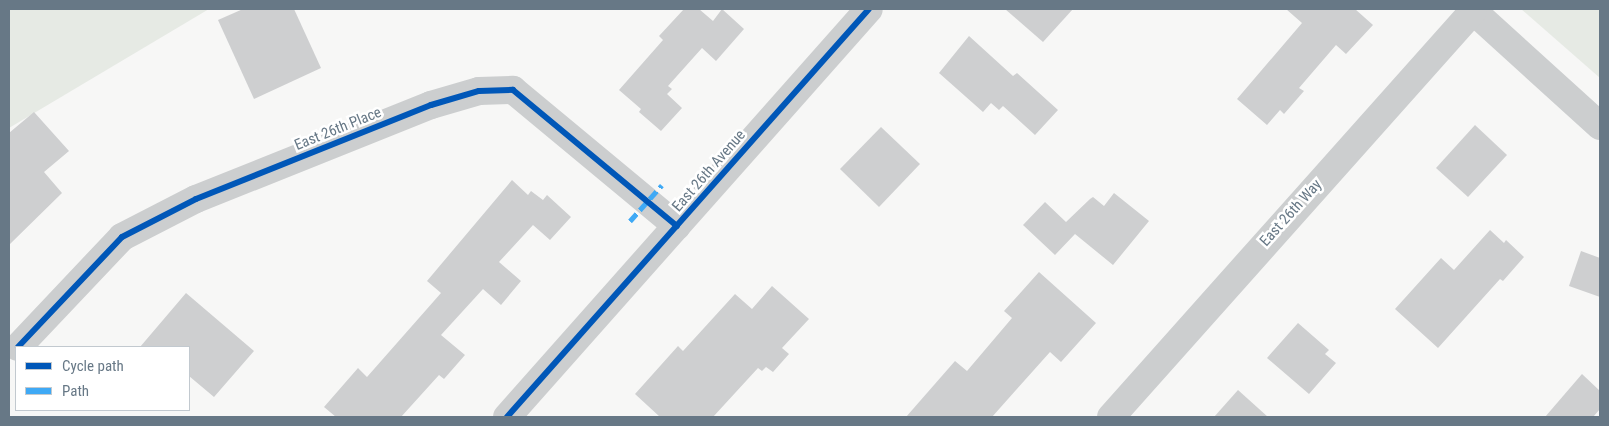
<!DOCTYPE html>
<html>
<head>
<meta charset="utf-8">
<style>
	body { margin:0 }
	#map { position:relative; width:1609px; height:426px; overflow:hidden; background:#f7f7f6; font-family:"Roboto Condensed",sans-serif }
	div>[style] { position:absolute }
	.green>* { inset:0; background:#e6eae4 }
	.building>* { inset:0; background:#cecfd0 }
	.minor>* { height:28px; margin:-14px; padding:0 14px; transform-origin:14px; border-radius:14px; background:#cccecf }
	.quiet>* { height:5px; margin-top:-2.5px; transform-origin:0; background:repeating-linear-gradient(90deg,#3fa9f5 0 10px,transparent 0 15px) }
	.cycleway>* { height:6px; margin:-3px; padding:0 3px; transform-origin:3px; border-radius:3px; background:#0057b8 }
	span { translate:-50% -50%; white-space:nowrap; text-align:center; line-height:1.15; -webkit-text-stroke:5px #fff; paint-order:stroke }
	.street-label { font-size:15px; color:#677886 }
	.frame { position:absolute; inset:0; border:10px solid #677886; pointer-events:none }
	.legend { position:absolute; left:15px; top:346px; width:175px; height:65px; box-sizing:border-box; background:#fff; border:1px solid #c2c9cf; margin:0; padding:6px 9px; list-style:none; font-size:15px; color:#677886 }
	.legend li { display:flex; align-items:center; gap:10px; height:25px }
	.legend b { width:25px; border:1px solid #c2c9cf }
</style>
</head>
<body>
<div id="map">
	<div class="green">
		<i style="clip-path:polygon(9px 9px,209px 9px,9px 128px)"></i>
		<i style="clip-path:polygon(1521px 9px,1600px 9px,1600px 78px)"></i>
	</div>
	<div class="building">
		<i style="clip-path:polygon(243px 9px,294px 9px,321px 68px,254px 99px,218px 20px)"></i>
		<i style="clip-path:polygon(684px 9px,699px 9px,713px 21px,722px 9px,744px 29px,716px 61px,702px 48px,668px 86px,672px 89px,667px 94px,682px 108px,661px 131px,639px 112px,641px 109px,619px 90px,663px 40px,659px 36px)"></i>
		<i style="clip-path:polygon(1005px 9px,1073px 9px,1043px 42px)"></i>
		<i style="clip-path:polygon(1286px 9px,1355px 9px,1373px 25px,1346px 54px,1336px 45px,1299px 88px,1304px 91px,1284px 114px,1280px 110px,1267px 125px,1237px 99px,1302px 23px)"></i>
		<i style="clip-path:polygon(969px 36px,1013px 76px,1017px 73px,1058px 110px,1035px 135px,1003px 106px,999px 110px,991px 103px,983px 112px,939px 73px)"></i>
		<i style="clip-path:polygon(34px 112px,69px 151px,44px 172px,62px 193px,9px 245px,9px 133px)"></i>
		<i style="clip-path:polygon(1475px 125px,1507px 155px,1468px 197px,1436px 168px)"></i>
		<i style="clip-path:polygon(881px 127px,920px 164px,879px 207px,840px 169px)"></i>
		<i style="clip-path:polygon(512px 180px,528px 195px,531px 191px,543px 200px,547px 195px,571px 217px,550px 240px,533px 225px,499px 262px,521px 281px,501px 305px,483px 289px,441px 335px,465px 355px,444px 379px,439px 375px,401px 417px,336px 417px,324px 407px,358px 368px,367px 377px,441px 293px,427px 281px)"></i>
		<i style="clip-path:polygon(1114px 193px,1149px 221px,1113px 265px,1075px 234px,1055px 255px,1023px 225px,1045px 202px,1066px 222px,1090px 199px,1093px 197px,1104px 206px)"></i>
		<i style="clip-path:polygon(1490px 230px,1504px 243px,1506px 240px,1524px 257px,1503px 281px,1500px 279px,1438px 348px,1395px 309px,1441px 258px,1454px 270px)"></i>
		<i style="clip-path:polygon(1581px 251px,1600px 258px,1600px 297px,1569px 286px)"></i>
		<i style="clip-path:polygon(1039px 272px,1096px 323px,1061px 362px,1050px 352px,992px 417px,906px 417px,955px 361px,967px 371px,1012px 318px,1004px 311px)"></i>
		<i style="clip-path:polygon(772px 286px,809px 319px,782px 348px,789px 354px,773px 372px,766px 367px,762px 371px,758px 368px,713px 417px,660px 417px,635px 394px,678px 346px,683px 351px,735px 294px,752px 309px)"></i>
		<i style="clip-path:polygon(186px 293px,254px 351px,214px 397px,189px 376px,189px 347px,140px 347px)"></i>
		<i style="clip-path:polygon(1298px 323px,1329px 350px,1325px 354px,1336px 363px,1309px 394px,1267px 358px)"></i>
		<i style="clip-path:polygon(1582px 374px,1600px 391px,1600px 409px,1593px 417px,1545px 417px)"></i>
		<i style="clip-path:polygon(1238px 390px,1268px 417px,1214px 417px)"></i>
	</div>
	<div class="minor">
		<i style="left:1471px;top:9px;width:174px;rotate:42.2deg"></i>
		<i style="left:18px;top:347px;width:151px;rotate:-46.6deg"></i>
		<i style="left:122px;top:237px;width:83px;rotate:-27.2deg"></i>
		<i style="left:196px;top:199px;width:253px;rotate:-21.8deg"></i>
		<i style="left:431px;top:105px;width:50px;rotate:-16.3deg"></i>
		<i style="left:479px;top:91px;width:34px;rotate:-2deg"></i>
		<i style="left:513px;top:90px;width:213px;rotate:39.7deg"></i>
		<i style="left:507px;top:417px;width:545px;rotate:-48.42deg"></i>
		<i style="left:1111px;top:417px;width:544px;rotate:-48.28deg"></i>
	</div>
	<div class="quiet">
		<i style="left:630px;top:221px;width:48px;rotate:-48.4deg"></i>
	</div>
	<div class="cycleway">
		<i style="left:18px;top:347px;width:151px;rotate:-46.6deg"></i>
		<i style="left:122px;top:237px;width:83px;rotate:-27.2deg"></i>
		<i style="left:196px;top:199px;width:253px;rotate:-21.8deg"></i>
		<i style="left:431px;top:105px;width:50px;rotate:-16.3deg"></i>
		<i style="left:479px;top:91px;width:34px;rotate:-2deg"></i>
		<i style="left:513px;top:90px;width:213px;rotate:39.7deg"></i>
		<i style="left:507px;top:417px;width:545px;rotate:-48.42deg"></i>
	</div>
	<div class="street-label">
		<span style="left:338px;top:129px;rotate:-22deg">East 26th Place</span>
		<span style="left:709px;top:171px;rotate:-49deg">East 26th Avenue</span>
		<span style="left:1291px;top:213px;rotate:-48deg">East 26th Way</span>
	</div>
	<div class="frame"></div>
	<ul class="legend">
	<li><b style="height:6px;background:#0057b8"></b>Cycle path</li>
	<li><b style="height:6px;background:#3fa9f5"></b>Path</li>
	</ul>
</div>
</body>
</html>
